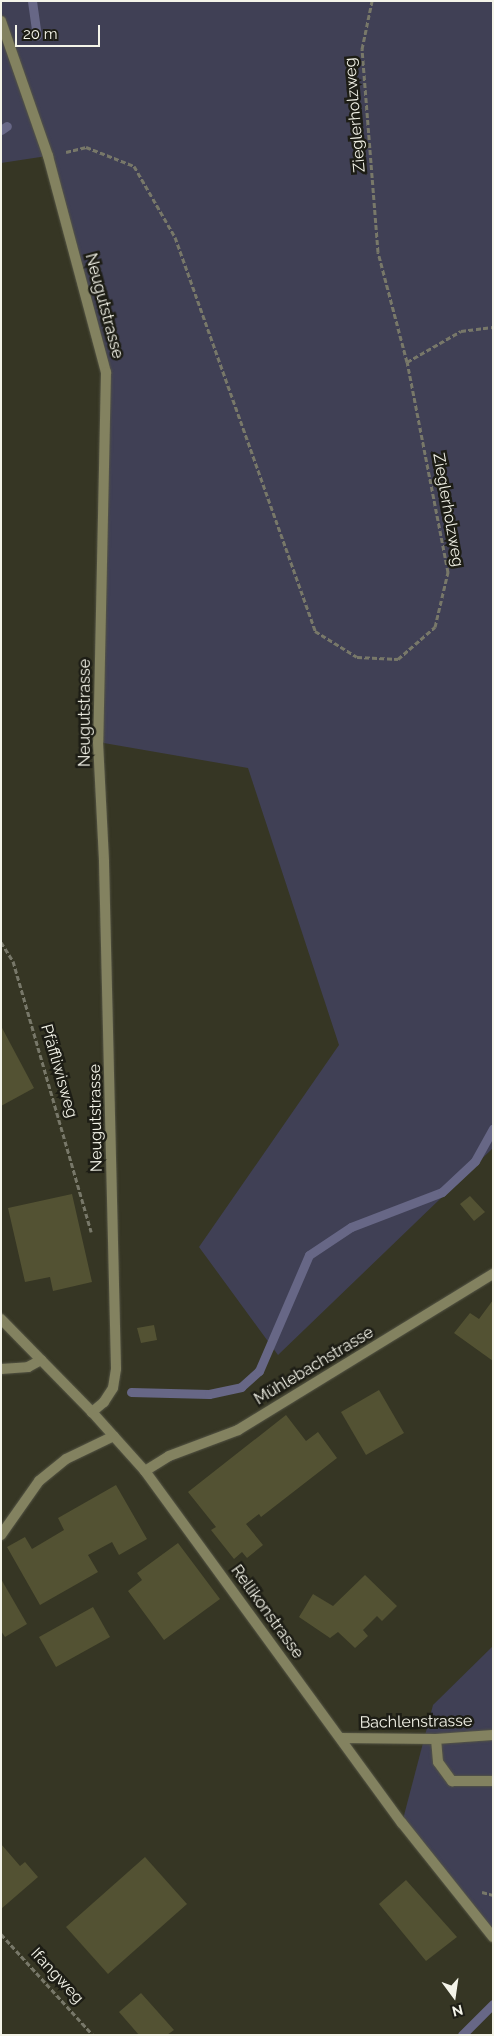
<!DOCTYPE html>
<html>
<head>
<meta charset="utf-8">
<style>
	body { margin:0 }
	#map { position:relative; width:494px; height:2036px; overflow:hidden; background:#363624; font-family:Raleway,sans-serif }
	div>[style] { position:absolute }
	.green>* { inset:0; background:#404055 }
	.stream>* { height:9px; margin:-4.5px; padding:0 4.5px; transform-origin:4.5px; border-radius:4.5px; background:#676786 }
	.building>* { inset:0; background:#535233 }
	.path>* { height:3px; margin-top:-1.5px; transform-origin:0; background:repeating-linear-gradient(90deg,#787869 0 5px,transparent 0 7.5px) }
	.roads { filter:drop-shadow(0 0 1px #545444) drop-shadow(0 0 1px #545444) }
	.service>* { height:10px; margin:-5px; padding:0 5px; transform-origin:5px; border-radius:5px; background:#838260 }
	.minor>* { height:10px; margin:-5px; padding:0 5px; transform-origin:5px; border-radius:5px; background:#838260 }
	.tertiary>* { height:10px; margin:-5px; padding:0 5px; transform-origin:5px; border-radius:5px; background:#838260 }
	span { translate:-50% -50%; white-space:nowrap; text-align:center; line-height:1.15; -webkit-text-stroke:5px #1d1d15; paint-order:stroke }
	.street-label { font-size:16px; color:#f4f4e9 }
	.frame { position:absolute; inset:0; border:2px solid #f4f4e9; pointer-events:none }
	.north { position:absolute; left:429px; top:1971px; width:50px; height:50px; -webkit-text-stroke:4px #1d1d15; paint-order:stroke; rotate:166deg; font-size:14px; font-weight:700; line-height:20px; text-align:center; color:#f4f4e9 }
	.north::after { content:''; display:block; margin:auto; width:18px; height:22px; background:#f4f4e9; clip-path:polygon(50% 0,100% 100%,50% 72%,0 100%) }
	.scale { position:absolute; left:15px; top:25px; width:85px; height:22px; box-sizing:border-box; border:2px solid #f4f4e9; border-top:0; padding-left:6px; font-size:15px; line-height:18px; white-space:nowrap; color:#f4f4e9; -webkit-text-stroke:4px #1d1d15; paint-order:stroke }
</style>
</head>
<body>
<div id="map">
	<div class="green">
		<i style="clip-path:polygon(1px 1px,493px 1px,493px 1148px,278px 1355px,199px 1247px,339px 1045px,248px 768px,98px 742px,106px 372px,47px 156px,1px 163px)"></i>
		<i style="clip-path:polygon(493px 1646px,493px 1937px,402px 1823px,433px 1705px)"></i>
	</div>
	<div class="stream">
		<i style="left:32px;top:1px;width:35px;rotate:82deg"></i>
		<i style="left:1px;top:130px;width:7px;rotate:-34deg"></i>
		<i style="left:131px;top:1392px;width:78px;rotate:1.5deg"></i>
		<i style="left:209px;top:1394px;width:33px;rotate:-12deg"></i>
		<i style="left:241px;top:1387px;width:24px;rotate:-42deg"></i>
		<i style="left:259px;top:1371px;width:126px;rotate:-66.7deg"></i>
		<i style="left:309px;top:1255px;width:50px;rotate:-33.7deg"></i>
		<i style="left:351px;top:1227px;width:97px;rotate:-21deg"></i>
		<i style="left:442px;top:1192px;width:45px;rotate:-43.2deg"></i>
		<i style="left:475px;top:1161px;width:37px;rotate:-61deg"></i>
		<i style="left:462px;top:2035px;width:44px;rotate:-45deg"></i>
	</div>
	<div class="building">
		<i style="clip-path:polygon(1px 1026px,34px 1088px,1px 1106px)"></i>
		<i style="clip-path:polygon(72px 1194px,92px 1282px,53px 1291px,50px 1277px,25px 1282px,8px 1208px)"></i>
		<i style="clip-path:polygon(470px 1196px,485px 1212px,474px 1221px,460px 1204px)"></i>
		<i style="clip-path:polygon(493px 1300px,493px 1361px,454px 1333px,470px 1313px,479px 1319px)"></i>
		<i style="clip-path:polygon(154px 1325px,157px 1340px,141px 1343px,137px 1328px)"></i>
		<i style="clip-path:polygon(379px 1390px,404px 1433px,366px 1455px,341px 1412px)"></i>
		<i style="clip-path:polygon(286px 1415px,306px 1441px,318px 1432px,337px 1458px,261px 1517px,259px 1514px,246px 1524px,263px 1545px,247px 1558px,242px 1552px,234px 1559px,211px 1530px,216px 1527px,188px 1492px)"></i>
		<i style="clip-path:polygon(116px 1485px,147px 1539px,119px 1555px,112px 1542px,88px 1555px,98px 1572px,40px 1605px,7px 1547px,25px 1537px,32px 1549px,64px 1530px,58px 1518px)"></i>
		<i style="clip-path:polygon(178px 1543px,220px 1599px,164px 1640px,128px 1591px,142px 1580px,137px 1573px)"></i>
		<i style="clip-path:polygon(365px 1575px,397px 1606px,382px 1621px,377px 1616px,363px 1630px,368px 1636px,355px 1648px,338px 1632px,330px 1638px,299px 1617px,313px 1594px,333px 1606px)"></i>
		<i style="clip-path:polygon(1px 1579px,27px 1624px,5px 1637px,1px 1631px)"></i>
		<i style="clip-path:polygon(93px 1607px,110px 1637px,56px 1667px,39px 1637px)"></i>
		<i style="clip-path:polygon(1px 1844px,20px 1866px,25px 1862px,38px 1877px,1px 1909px)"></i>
		<i style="clip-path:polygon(145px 1857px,187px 1904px,108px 1974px,66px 1927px)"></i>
		<i style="clip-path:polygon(406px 1880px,457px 1937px,426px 1961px,379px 1904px)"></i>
		<i style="clip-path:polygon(141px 1993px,174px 2030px,167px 2035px,139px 2035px,119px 2012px)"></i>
	</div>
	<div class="path">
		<i style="left:66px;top:152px;width:21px;rotate:-14deg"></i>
		<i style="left:86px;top:147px;width:52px;rotate:21.6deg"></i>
		<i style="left:134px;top:166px;width:82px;rotate:60deg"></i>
		<i style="left:175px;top:237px;width:418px;rotate:70.4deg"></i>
		<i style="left:315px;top:631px;width:49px;rotate:31.8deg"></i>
		<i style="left:357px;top:657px;width:41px;rotate:2.8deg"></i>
		<i style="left:398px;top:659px;width:49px;rotate:-40.9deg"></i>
		<i style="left:435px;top:627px;width:57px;rotate:-76.7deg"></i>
		<i style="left:448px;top:572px;width:214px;rotate:-101deg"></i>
		<i style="left:407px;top:362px;width:114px;rotate:-104.8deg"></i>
		<i style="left:378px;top:252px;width:204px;rotate:-94.5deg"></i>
		<i style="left:362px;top:49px;width:49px;rotate:-78.2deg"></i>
		<i style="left:407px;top:362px;width:62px;rotate:-29.9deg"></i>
		<i style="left:461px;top:331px;width:32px;rotate:-7deg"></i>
		<i style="left:1px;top:942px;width:22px;rotate:58deg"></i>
		<i style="left:13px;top:961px;width:282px;rotate:73.9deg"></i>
		<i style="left:482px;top:1892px;width:11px;rotate:15deg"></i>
		<i style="left:1px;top:1934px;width:137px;rotate:47.7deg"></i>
	</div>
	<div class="roads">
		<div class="service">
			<i style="left:1px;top:1535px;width:66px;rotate:-54.9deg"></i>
			<i style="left:39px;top:1481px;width:35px;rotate:-39deg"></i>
			<i style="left:66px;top:1459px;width:53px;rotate:-25.6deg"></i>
			<i style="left:436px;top:1739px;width:23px;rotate:85deg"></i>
			<i style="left:438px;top:1762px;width:24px;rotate:54deg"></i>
			<i style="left:452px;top:1781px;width:41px"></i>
		</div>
		<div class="minor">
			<i style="left:1px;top:21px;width:143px;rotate:70.8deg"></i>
			<i style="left:48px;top:156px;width:224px;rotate:75deg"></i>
			<i style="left:106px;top:372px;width:370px;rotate:91.2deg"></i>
			<i style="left:98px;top:742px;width:120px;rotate:87.1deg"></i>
			<i style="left:104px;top:862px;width:507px;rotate:88.64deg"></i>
			<i style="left:116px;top:1369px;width:19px;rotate:99deg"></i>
			<i style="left:113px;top:1388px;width:17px;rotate:123deg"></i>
			<i style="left:104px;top:1402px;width:16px;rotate:140deg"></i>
			<i style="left:1px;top:1369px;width:27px;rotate:-4deg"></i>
			<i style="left:28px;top:1367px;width:15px;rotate:-28deg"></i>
			<i style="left:145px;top:1471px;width:28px;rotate:-32deg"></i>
			<i style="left:169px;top:1456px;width:74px;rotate:-20.6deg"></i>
			<i style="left:238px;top:1430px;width:299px;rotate:-31.5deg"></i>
			<i style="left:341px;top:1738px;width:95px;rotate:0.6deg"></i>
			<i style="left:436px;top:1739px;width:57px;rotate:-4deg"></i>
		</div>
		<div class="tertiary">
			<i style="left:1px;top:1319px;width:130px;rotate:45.6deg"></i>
			<i style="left:92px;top:1412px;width:79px;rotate:48.1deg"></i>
			<i style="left:145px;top:1471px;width:436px;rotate:53.9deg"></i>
			<i style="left:402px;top:1823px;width:146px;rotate:51.4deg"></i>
		</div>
	</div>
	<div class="street-label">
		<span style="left:355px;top:115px;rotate:-95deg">Zieglerholzweg</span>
		<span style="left:104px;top:306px;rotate:75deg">Neugutstrasse</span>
		<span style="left:448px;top:510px;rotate:80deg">Zieglerholzweg</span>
		<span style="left:85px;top:713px;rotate:-90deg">Neugutstrasse</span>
		<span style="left:59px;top:1071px;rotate:74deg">Pfäffliwisweg</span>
		<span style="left:96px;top:1118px;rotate:-91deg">Neugutstrasse</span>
		<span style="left:314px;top:1366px;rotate:-31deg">Mühlebachstrasse</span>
		<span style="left:267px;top:1612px;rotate:54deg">Rellikonstrasse</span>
		<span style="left:416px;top:1722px;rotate:-1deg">Bachlenstrasse</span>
		<span style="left:57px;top:1976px;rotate:47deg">Ifangweg</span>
	</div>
	<div class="frame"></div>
	<div class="north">N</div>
	<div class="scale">20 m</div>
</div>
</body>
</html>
